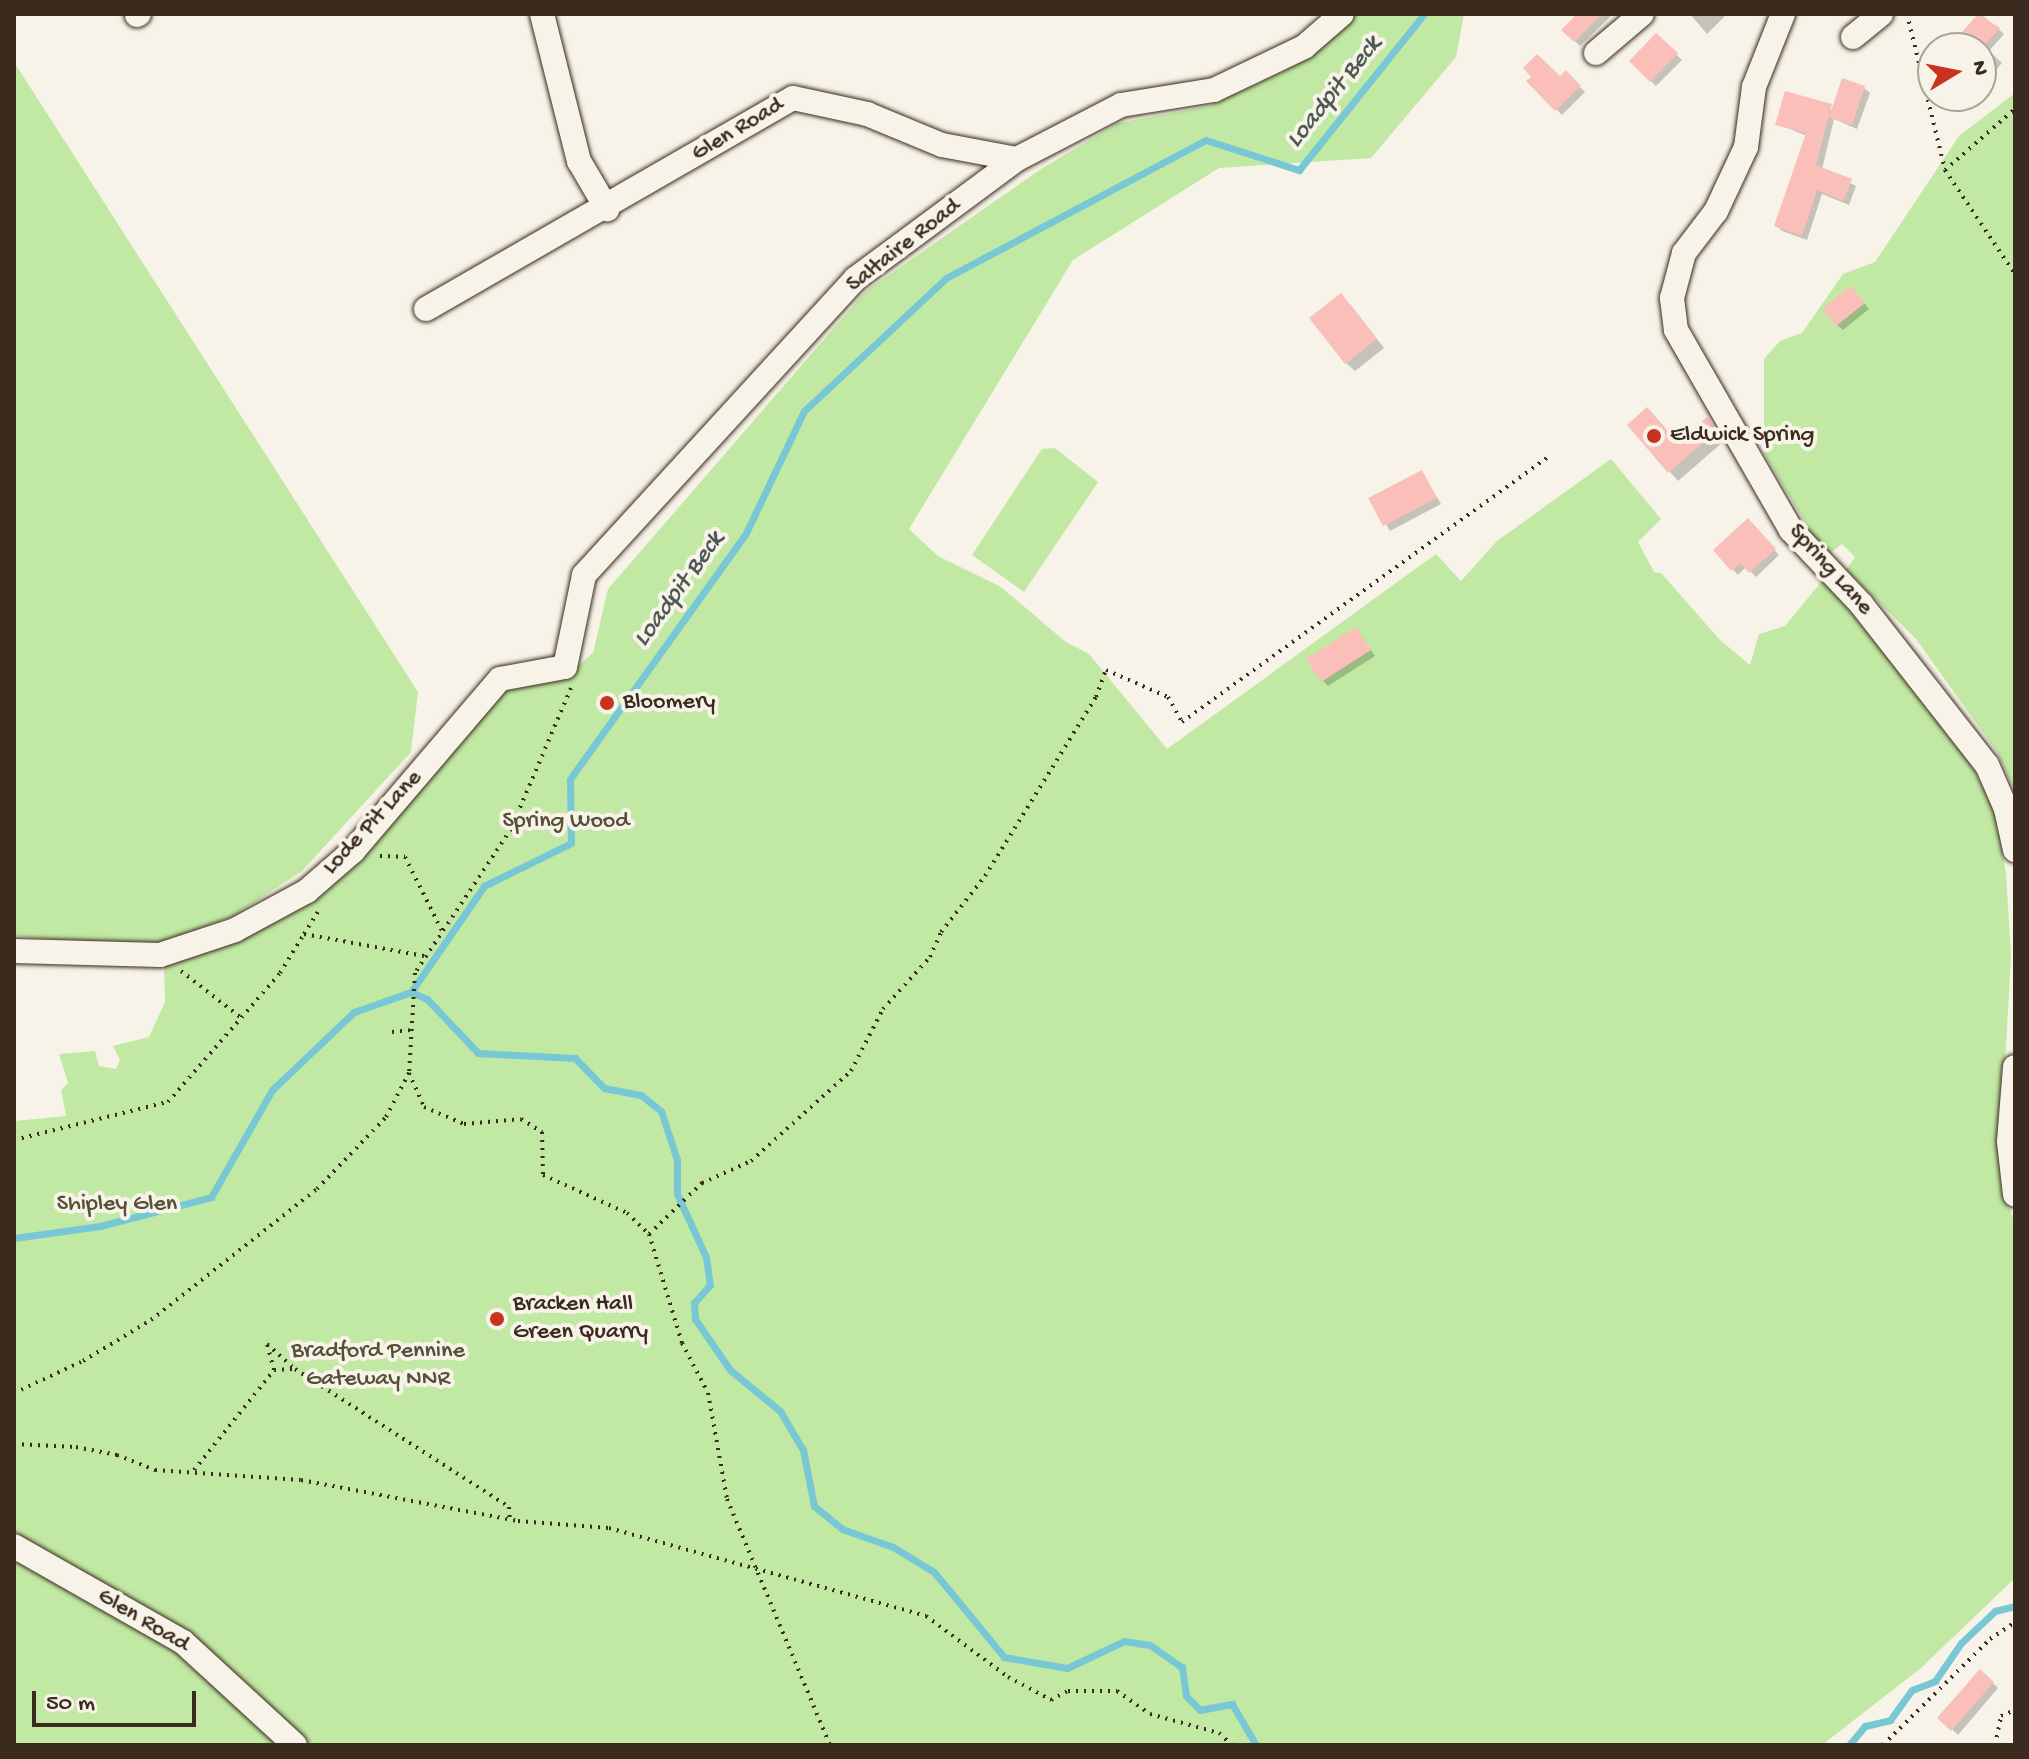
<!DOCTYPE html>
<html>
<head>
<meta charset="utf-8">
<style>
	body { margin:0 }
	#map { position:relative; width:2029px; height:1759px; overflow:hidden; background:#f7f3e8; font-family:"Gochi Hand",sans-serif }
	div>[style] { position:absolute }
	.green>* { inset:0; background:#c1e9a4 }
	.shadow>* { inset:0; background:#0003 }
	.stream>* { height:7px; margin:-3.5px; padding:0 3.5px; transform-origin:3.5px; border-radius:3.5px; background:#78c7d4 }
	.building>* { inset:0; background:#fbbfba }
	.path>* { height:4px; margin-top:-2px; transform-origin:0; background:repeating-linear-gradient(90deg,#3b2a1e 0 2px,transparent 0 8px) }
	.roads { filter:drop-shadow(0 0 2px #3b2a1e) drop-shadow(0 0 2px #3b2a1e) }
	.minor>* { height:24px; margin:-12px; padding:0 12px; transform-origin:12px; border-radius:12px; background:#f7f3e8 }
	.dots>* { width:22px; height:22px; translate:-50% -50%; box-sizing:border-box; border:4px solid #f7f3e8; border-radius:50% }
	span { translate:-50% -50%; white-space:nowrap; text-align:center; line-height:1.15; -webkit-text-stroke:8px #f7f3e8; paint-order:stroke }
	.street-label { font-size:24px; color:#3b2a1e }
	.poi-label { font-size:24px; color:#3b2a1e }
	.left { translate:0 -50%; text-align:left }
	.park-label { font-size:24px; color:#565039 }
	.water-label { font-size:26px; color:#4d5955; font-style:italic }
	.frame { position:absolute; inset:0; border:16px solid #3b2a1e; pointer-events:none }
	.north { position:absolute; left:1917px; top:32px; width:80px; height:80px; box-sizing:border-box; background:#f7f3e8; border:2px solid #aca397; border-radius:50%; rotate:80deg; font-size:22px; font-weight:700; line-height:32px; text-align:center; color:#3b2a1e }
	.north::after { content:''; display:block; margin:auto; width:28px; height:36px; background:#c8321e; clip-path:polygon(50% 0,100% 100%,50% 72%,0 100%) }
	.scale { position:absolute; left:32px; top:1691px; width:164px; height:36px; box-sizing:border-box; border:4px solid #3b2a1e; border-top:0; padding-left:10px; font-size:24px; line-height:28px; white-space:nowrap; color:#3b2a1e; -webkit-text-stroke:6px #f7f3e8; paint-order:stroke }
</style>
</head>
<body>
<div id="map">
	<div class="green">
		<i style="clip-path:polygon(1353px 14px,1464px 14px,1456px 57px,1371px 158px,1219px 168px,1073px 260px,909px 529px,938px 556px,1001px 587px,1066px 642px,1089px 654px,1167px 749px,1436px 554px,1461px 581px,1497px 541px,1611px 459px,1661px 519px,1638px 542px,1654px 572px,1661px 573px,1720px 640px,1750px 665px,1759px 634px,1785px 626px,1822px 581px,1875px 633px,1971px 762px,1981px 785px,1991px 792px,2006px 873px,2011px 956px,2001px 1137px,2006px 1198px,2015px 1223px,2015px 1578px,1921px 1668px,1822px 1745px,14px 1745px,14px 1121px,66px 1116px,61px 1090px,68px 1083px,59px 1054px,95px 1051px,99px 1066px,116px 1069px,120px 1060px,113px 1046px,149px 1037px,165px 1002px,164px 962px,288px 907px,496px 692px,548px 674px,559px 682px,593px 653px,608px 589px,866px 291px,1041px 169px,1118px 123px,1209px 106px,1287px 70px)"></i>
		<i style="clip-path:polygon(14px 62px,418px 692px,411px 752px,302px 871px,234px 916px,154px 946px,14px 936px)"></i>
		<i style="clip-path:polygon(2015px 93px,2015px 793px,1997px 752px,1916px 639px,1846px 570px,1855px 557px,1842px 544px,1830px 553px,1816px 540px,1782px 484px,1764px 453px,1764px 359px,1780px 341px,1802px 333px,1843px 274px,1875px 262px,1959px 136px)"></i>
		<i style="clip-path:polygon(1055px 448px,1098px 482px,1024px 592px,972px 555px,1042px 449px)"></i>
	</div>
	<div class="shadow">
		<i style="clip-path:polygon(1574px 14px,1613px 14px,1580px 46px,1564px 30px,1577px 17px)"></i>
		<i style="clip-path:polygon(1690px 14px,1723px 14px,1725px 16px,1707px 34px)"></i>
		<i style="clip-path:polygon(1981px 14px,2004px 34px,1989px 51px,2002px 63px,1989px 78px,1981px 70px,1981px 48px,1954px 45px)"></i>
		<i style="clip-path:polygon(1656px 36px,1682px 60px,1656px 86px,1631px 61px)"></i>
		<i style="clip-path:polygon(1566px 73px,1585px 92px,1562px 115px,1529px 81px,1533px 77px,1560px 79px)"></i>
		<i style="clip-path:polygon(1864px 88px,1870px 93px,1857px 129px,1834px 119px,1822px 169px,1856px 186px,1849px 205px,1822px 194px,1807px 240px,1782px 231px,1777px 226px,1807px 136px,1778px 124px,1834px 109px)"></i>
		<i style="clip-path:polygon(1857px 294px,1869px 309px,1843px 330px,1837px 325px)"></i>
		<i style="clip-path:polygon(1350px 304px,1384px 348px,1355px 371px,1346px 363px)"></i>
		<i style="clip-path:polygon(1707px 420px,1724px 441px,1678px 481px,1629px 425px,1678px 444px)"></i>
		<i style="clip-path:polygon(1422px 473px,1441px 504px,1390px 531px,1371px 499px)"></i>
		<i style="clip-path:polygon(1748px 521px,1779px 555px,1756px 577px,1746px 567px,1738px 575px,1715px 550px)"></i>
		<i style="clip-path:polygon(1356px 629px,1375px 656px,1328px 686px,1323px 681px)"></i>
		<i style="clip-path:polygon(1980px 1671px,1998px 1688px,1958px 1735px,1940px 1718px)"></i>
	</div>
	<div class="stream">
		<i style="left:411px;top:992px;width:17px;rotate:24deg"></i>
		<i style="left:427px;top:999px;width:74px;rotate:46.6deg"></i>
		<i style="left:478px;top:1053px;width:97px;rotate:3deg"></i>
		<i style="left:575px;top:1058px;width:42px;rotate:46deg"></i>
		<i style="left:604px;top:1088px;width:38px;rotate:11deg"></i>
		<i style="left:641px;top:1095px;width:26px;rotate:39deg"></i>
		<i style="left:661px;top:1111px;width:52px;rotate:71.9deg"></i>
		<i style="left:677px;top:1160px;width:34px;rotate:90deg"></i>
		<i style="left:677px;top:1194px;width:69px;rotate:65.3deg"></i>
		<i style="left:706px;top:1257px;width:28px;rotate:82deg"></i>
		<i style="left:710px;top:1285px;width:24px;rotate:132deg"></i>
		<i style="left:694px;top:1303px;width:16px;rotate:86deg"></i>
		<i style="left:695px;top:1319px;width:62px;rotate:55.5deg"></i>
		<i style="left:730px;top:1370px;width:65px;rotate:39.4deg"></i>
		<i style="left:780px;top:1411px;width:45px;rotate:59.5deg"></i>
		<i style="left:803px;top:1450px;width:57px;rotate:78.9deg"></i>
		<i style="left:814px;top:1506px;width:36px;rotate:39deg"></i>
		<i style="left:842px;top:1529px;width:54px;rotate:19.4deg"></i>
		<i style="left:893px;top:1547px;width:48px;rotate:31.4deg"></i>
		<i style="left:934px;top:1572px;width:110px;rotate:50.5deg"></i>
		<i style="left:1004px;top:1657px;width:64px;rotate:9.9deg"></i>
		<i style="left:1067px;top:1668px;width:63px;rotate:-25.3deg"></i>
		<i style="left:1124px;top:1641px;width:26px;rotate:9deg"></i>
		<i style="left:1150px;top:1645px;width:39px;rotate:35deg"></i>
		<i style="left:1182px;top:1667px;width:29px;rotate:82deg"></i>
		<i style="left:1186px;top:1696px;width:20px;rotate:45deg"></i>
		<i style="left:1200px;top:1710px;width:33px;rotate:-11deg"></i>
		<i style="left:1232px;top:1704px;width:48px;rotate:59.7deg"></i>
		<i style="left:14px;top:1238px;width:87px;rotate:-7.9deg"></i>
		<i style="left:100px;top:1226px;width:115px;rotate:-14.6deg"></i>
		<i style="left:211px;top:1197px;width:123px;rotate:-60.3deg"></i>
		<i style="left:272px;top:1090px;width:113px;rotate:-43.6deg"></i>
		<i style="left:354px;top:1012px;width:60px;rotate:-19.3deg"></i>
		<i style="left:411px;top:992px;width:129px;rotate:-55.4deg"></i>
		<i style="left:484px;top:886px;width:97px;rotate:-26.3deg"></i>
		<i style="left:571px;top:843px;width:64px;rotate:-90.9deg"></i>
		<i style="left:570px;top:779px;width:302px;rotate:-54.4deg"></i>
		<i style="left:746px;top:533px;width:135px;rotate:-64.6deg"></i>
		<i style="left:804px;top:411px;width:195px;rotate:-43.1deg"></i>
		<i style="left:946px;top:278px;width:294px;rotate:-28deg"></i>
		<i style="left:1206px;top:140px;width:98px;rotate:17.9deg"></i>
		<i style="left:1299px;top:170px;width:200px;rotate:-51.3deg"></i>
		<i style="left:1849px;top:1745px;width:25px;rotate:-50deg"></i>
		<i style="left:1865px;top:1726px;width:26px;rotate:-13deg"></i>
		<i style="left:1890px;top:1720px;width:37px;rotate:-54deg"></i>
		<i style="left:1912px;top:1690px;width:25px;rotate:-21deg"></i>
		<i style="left:1935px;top:1681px;width:46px;rotate:-55.6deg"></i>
		<i style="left:1961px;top:1643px;width:47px;rotate:-43.3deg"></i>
		<i style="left:1995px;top:1611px;width:21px;rotate:-14deg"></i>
	</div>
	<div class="building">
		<i style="clip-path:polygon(1577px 14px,1602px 14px,1574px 42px,1561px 30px)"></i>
		<i style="clip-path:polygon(1978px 14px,2000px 28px,1982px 48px,1948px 48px)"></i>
		<i style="clip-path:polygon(1656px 33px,1678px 53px,1650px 82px,1629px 61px)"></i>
		<i style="clip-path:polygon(1537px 54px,1560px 76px,1566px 70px,1581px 86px,1555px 111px,1526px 81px,1531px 77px,1523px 68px)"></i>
		<i style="clip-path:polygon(1842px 78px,1865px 86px,1852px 125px,1829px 117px)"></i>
		<i style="clip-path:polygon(1785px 91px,1832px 104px,1816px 165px,1852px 179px,1843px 201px,1817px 190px,1802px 236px,1774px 226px,1806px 133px,1775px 125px)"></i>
		<i style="clip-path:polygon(1851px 286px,1865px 303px,1836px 326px,1822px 309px)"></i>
		<i style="clip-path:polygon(1341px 293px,1377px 339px,1345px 364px,1309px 318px)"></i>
		<i style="clip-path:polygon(1647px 407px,1678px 442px,1707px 417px,1717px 431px,1668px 473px,1627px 425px)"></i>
		<i style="clip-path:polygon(1422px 470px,1437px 498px,1383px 526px,1368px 498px)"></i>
		<i style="clip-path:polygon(1748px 518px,1776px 549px,1749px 573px,1740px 563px,1731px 571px,1713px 550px)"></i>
		<i style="clip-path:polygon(1356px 627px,1371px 650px,1321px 682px,1306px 659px)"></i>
		<i style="clip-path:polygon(1980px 1669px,1994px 1682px,1951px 1731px,1937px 1718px)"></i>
	</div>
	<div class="path">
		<i style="left:1907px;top:14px;width:161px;rotate:76.3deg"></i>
		<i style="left:1945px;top:170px;width:125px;rotate:56.1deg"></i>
		<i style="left:1945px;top:170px;width:93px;rotate:-41.1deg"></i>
		<i style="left:571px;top:688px;width:153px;rotate:113.1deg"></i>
		<i style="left:511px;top:829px;width:173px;rotate:123.7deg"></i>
		<i style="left:415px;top:973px;width:100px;rotate:93.4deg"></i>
		<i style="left:409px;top:1073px;width:37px;rotate:66deg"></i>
		<i style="left:424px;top:1107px;width:43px;rotate:23deg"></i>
		<i style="left:464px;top:1124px;width:57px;rotate:-5deg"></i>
		<i style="left:521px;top:1119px;width:25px;rotate:32deg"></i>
		<i style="left:542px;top:1132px;width:43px;rotate:88.7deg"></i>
		<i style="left:543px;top:1175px;width:92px;rotate:24.3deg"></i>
		<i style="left:627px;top:1213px;width:30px;rotate:44deg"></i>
		<i style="left:649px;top:1234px;width:114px;rotate:73.2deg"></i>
		<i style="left:682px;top:1343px;width:56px;rotate:62.5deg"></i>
		<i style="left:708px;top:1393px;width:108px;rotate:79.8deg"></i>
		<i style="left:727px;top:1499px;width:267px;rotate:67.3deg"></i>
		<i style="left:380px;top:856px;width:25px;rotate:2deg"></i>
		<i style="left:405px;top:857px;width:83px;rotate:63.4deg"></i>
		<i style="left:304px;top:934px;width:26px;rotate:-58deg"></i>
		<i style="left:181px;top:971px;width:75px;rotate:37.9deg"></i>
		<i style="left:392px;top:1032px;width:18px;rotate:-6deg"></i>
		<i style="left:14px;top:1140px;width:159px;rotate:-13.9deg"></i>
		<i style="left:168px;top:1102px;width:171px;rotate:-49deg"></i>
		<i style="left:280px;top:973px;width:46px;rotate:-58.4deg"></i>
		<i style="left:304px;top:934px;width:122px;rotate:10.4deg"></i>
		<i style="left:649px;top:1234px;width:74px;rotate:-43.9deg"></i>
		<i style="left:702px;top:1183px;width:54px;rotate:-24.2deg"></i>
		<i style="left:751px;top:1161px;width:135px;rotate:-42deg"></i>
		<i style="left:851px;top:1071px;width:70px;rotate:-62.7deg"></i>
		<i style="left:883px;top:1009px;width:70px;rotate:-47.9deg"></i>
		<i style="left:930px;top:957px;width:27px;rotate:-66deg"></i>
		<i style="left:941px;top:932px;width:71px;rotate:-51.8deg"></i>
		<i style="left:985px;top:876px;width:211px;rotate:-58.2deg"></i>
		<i style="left:1096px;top:697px;width:29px;rotate:-70deg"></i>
		<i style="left:1106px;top:670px;width:68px;rotate:23.5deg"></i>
		<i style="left:1168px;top:697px;width:29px;rotate:61deg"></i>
		<i style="left:1182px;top:722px;width:455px;rotate:-35.9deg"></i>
		<i style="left:274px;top:1370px;width:27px;rotate:-105deg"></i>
		<i style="left:267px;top:1344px;width:38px;rotate:42deg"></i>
		<i style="left:295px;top:1369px;width:255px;rotate:32.8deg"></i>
		<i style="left:509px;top:1507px;width:13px;rotate:86deg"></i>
		<i style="left:14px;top:1393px;width:76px;rotate:-24.9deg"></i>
		<i style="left:83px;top:1361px;width:79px;rotate:-31.1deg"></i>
		<i style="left:151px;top:1320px;width:211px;rotate:-38.3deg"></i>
		<i style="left:317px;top:1189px;width:100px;rotate:-46.2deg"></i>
		<i style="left:386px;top:1117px;width:50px;rotate:-62.4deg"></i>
		<i style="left:14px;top:1444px;width:62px;rotate:2.8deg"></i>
		<i style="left:76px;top:1447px;width:42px;rotate:11deg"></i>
		<i style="left:117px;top:1455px;width:41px;rotate:21.5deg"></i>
		<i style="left:155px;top:1470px;width:146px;rotate:3.9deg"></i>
		<i style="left:301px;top:1480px;width:221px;rotate:10.7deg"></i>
		<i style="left:518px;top:1521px;width:91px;rotate:4.4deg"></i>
		<i style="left:609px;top:1528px;width:329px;rotate:15.5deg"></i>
		<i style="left:926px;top:1616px;width:102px;rotate:36.6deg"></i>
		<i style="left:1008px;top:1677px;width:49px;rotate:28.1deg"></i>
		<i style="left:1051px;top:1700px;width:19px;rotate:-28deg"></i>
		<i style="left:1068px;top:1691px;width:49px"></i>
		<i style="left:1117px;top:1691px;width:40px;rotate:34.9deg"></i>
		<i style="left:1150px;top:1714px;width:72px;rotate:15.4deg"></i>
		<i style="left:1219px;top:1733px;width:18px;rotate:43deg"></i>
		<i style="left:194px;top:1470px;width:128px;rotate:-51.3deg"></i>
		<i style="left:274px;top:1370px;width:19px;rotate:-3deg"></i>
		<i style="left:1883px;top:1745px;width:151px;rotate:-44.7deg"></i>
		<i style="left:1990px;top:1639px;width:30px;rotate:-34deg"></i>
		<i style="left:1995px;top:1745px;width:30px;rotate:-78deg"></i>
		<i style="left:2001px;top:1716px;width:15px;rotate:-23deg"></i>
	</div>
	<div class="roads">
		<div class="minor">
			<i style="left:542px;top:14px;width:152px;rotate:75.9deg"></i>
			<i style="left:579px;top:161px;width:56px;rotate:59.7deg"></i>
			<i style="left:1783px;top:14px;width:79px;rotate:111.7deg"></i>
			<i style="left:1754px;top:87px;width:61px;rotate:97.6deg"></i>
			<i style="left:1746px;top:147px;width:71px;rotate:115.1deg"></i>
			<i style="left:1716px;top:211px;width:53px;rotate:127.3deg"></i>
			<i style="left:1684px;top:253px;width:47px;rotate:104.9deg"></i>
			<i style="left:1672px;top:298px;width:32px;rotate:83deg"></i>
			<i style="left:1676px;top:330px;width:231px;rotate:60.1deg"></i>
			<i style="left:1791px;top:530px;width:102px;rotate:46.6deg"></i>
			<i style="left:1861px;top:604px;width:204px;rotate:52deg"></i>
			<i style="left:1987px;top:765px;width:48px;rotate:66.6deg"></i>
			<i style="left:2006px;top:809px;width:42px;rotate:77.6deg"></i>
			<i style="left:137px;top:15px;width:2px;rotate:-27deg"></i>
			<i style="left:1853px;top:37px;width:36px;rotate:-39deg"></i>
			<i style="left:1596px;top:53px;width:60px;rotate:-40.3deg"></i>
			<i style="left:426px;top:309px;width:423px;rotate:-29.9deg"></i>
			<i style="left:793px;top:98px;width:76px;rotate:12.2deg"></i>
			<i style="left:867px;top:114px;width:81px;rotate:22.5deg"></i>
			<i style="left:942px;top:145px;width:76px;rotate:10.6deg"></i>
			<i style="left:14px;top:951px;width:146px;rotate:1.6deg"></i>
			<i style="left:160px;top:955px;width:79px;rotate:-18.4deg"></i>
			<i style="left:235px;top:930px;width:82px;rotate:-28.4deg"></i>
			<i style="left:307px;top:891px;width:61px;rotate:-41deg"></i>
			<i style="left:353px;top:851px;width:226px;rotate:-49.5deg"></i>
			<i style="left:500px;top:679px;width:66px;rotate:-10.5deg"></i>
			<i style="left:565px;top:667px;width:94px;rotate:-78.3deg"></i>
			<i style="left:584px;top:575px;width:401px;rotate:-47.5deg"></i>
			<i style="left:855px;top:279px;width:202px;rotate:-36.5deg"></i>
			<i style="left:1017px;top:159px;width:117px;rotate:-27.4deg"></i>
			<i style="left:1121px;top:105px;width:94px;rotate:-9.2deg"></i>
			<i style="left:1214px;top:90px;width:100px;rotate:-25.5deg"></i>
			<i style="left:1304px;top:47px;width:50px;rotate:-41deg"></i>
			<i style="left:2015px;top:1067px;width:75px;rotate:94.6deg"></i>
			<i style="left:2009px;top:1142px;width:53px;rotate:83.5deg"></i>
			<i style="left:14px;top:1546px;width:194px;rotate:29.6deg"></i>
			<i style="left:183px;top:1642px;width:152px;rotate:42.6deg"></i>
		</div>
	</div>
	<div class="dots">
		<i style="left:1654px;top:436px;background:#c8321e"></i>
		<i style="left:607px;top:703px;background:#c8321e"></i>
		<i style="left:497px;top:1319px;background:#c8321e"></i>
	</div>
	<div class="street-label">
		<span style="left:738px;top:130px;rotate:-31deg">Glen Road</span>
		<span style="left:904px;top:246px;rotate:-38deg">Saltaire Road</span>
		<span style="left:1830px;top:570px;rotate:48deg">Spring Lane</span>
		<span style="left:373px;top:823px;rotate:-47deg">Lode Pit Lane</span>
		<span style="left:143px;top:1621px;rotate:31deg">Glen Road</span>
	</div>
	<div class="poi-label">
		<span class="left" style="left:1670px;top:436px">Eldwick Spring</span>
		<span class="left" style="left:623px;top:703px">Bloomery</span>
		<span class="left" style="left:513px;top:1319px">Bracken Hall<br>Green Quarry</span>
	</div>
	<div class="park-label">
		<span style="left:566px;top:822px">Spring Wood</span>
		<span style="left:117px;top:1205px">Shipley Glen</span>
		<span style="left:378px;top:1366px">Bradford Pennine<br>Gateway NNR</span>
	</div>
	<div class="water-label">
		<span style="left:1335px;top:93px;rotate:-51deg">Loadpit Beck</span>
		<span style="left:680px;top:590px;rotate:-54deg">Loadpit Beck</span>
	</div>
	<div class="frame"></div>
	<div class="north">N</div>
	<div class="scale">50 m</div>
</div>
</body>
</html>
